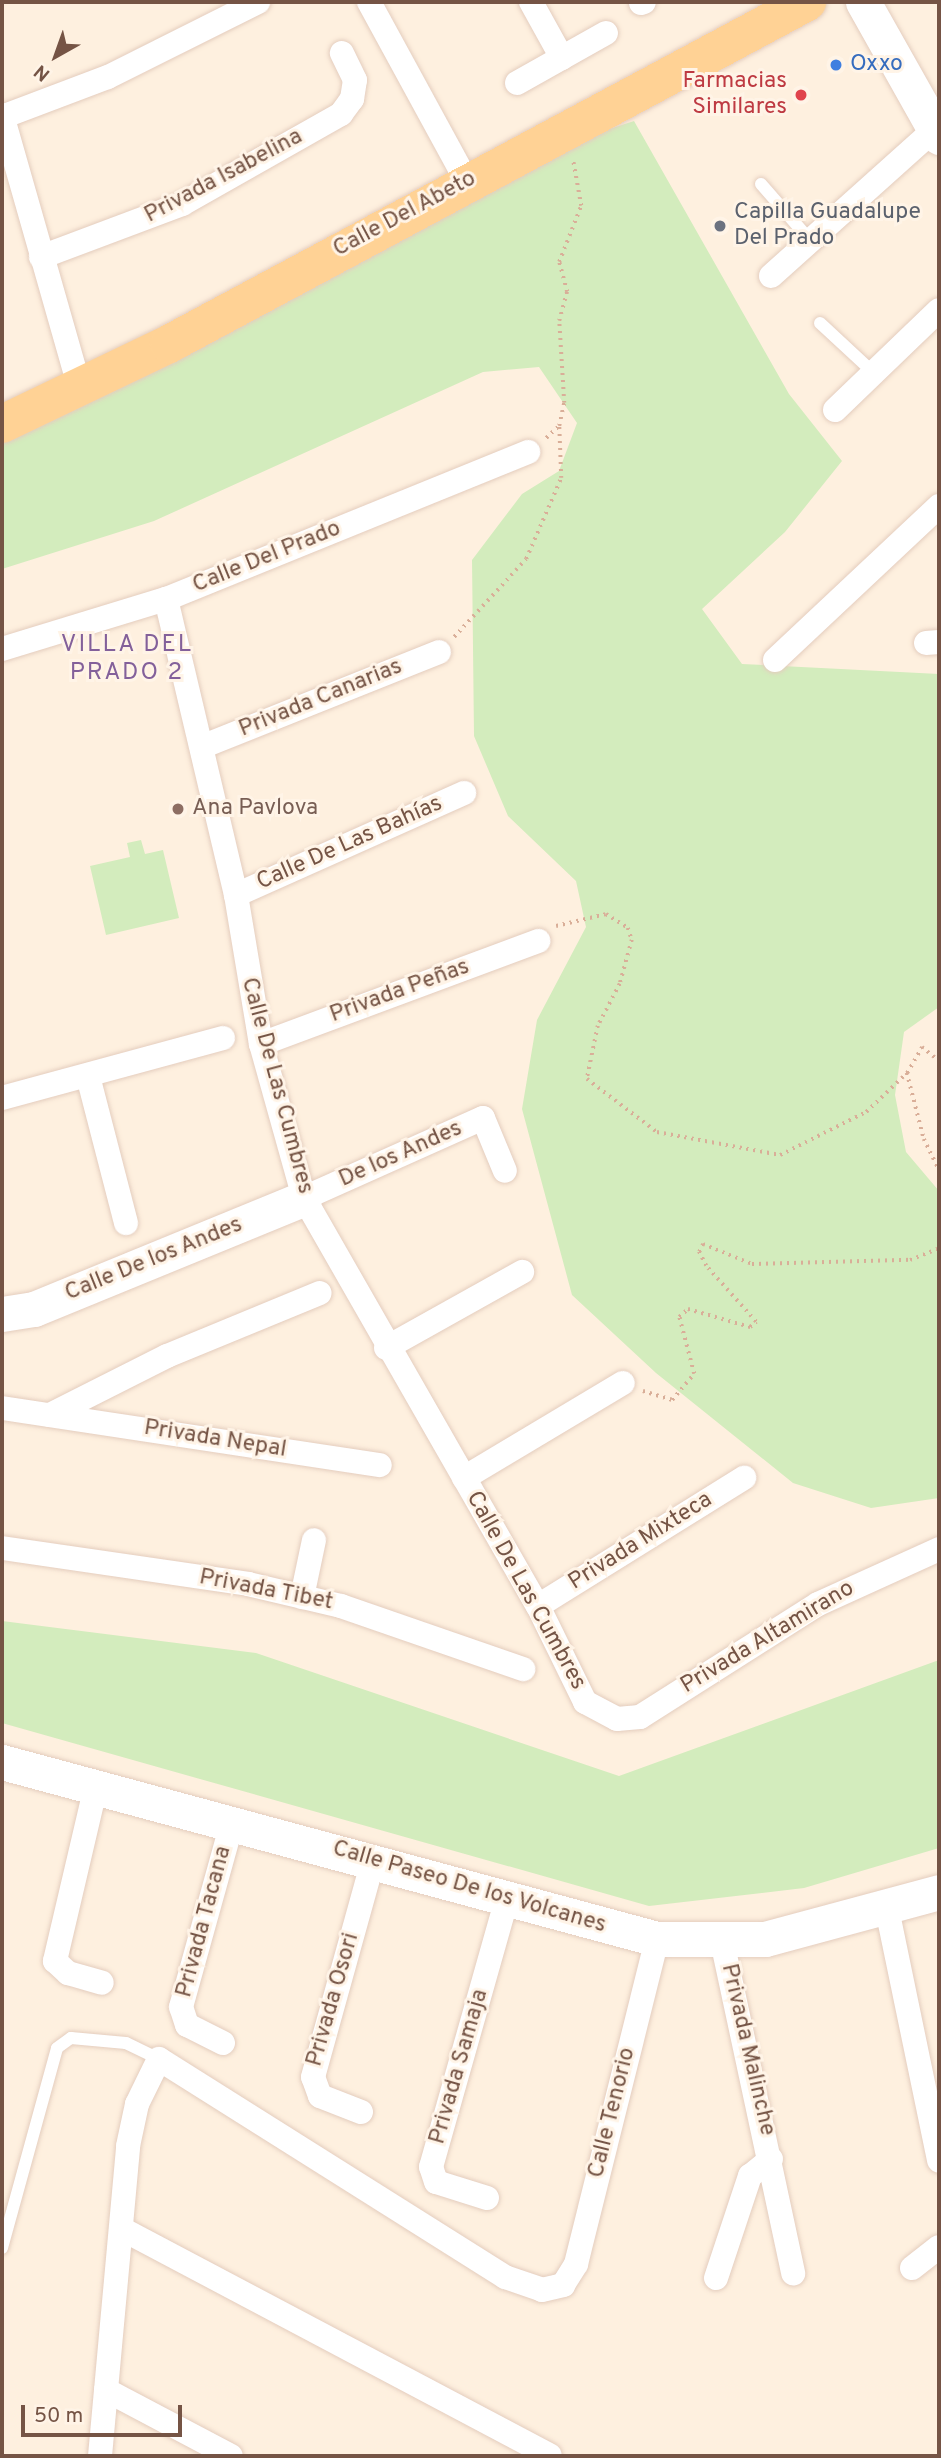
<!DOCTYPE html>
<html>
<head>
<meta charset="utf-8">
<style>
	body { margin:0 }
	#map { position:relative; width:941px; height:2458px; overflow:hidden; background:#fef0df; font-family:Overpass,sans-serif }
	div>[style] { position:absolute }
	.green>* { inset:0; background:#d3ecbd }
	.path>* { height:3.5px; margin-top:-1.75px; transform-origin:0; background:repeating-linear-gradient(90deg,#d9ae98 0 2px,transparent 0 7px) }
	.roads { filter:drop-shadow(0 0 2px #e4cdbe) drop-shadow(0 0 2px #e4cdbe) }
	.lane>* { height:12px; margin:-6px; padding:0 6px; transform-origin:6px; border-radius:6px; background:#fff }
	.street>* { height:24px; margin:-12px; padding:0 12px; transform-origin:12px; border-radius:12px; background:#fff }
	.secondary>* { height:35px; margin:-17.5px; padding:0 17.5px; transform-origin:17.5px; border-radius:17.5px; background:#fff }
	.primary>* { height:38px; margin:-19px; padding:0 19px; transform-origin:19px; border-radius:19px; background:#ffd295 }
	.dots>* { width:19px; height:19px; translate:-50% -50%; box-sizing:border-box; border:4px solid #fff4e7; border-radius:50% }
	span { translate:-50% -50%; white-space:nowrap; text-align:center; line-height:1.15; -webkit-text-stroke:6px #fff4e7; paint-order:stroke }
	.shop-label { font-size:23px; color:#366cbe }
	.left { translate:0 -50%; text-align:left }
	.health-label { font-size:23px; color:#be3a42 }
	.right { translate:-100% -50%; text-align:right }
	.street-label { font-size:23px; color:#755445 }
	.worship-label { font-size:23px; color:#5b616d }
	.education-label { font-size:23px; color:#785e54 }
	.neighbourhood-label { font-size:24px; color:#83609a; letter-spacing:2px }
	.frame { position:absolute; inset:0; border:4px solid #755445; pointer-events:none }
	.north { position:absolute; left:21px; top:21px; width:70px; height:70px; -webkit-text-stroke:5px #fff4e7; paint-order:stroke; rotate:220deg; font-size:19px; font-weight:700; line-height:28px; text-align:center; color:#755445 }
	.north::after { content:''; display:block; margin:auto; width:24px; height:32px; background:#755445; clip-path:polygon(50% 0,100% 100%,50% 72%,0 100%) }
	.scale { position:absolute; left:21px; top:2405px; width:161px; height:32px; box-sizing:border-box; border:4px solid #755445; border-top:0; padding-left:9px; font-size:21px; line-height:24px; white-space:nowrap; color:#755445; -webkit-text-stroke:5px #fff4e7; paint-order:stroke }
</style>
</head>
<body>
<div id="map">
	<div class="green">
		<i style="clip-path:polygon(634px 121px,789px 394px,842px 461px,785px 532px,702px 609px,742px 664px,939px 674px,939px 1007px,904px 1032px,895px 1095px,906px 1152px,939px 1191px,939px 1498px,871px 1508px,793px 1483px,656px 1373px,572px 1295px,522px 1109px,537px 1020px,586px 927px,576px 881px,508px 816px,474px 736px,472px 560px,522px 494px,559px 471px,577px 423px,539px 367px,483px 372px,154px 521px,2px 569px,2px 442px,557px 146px)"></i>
		<i style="clip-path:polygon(141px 840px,145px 854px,163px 850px,179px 918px,106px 935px,90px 866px,130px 857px,127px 843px)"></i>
		<i style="clip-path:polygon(2px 1621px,256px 1653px,619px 1776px,939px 1660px,939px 1848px,804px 1888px,649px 1906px,2px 1723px)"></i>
	</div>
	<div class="path">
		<i style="left:546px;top:438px;width:18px;rotate:-43deg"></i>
		<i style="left:559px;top:426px;width:24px;rotate:-78deg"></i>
		<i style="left:564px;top:403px;width:82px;rotate:-93.5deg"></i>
		<i style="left:559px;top:321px;width:30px;rotate:-75deg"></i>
		<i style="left:567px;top:292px;width:31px;rotate:-105deg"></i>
		<i style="left:559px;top:262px;width:60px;rotate:-68.6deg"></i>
		<i style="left:581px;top:206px;width:46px;rotate:-100.1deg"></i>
		<i style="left:454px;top:637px;width:106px;rotate:-47.3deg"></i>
		<i style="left:526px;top:559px;width:88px;rotate:-66.6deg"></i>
		<i style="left:561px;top:478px;width:52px;rotate:-92.2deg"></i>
		<i style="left:556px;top:926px;width:51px;rotate:-13.5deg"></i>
		<i style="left:606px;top:914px;width:26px;rotate:32deg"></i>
		<i style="left:628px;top:928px;width:13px;rotate:72deg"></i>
		<i style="left:632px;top:940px;width:46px;rotate:105.3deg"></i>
		<i style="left:620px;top:984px;width:47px;rotate:117.6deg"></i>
		<i style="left:598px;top:1026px;width:54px;rotate:101.7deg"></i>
		<i style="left:587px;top:1079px;width:88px;rotate:37.1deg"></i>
		<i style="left:657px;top:1132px;width:125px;rotate:10.6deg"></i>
		<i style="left:780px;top:1155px;width:96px;rotate:-26.6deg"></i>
		<i style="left:866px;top:1112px;width:57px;rotate:-43.6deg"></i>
		<i style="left:907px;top:1073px;width:30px;rotate:-60deg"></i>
		<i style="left:922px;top:1047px;width:22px;rotate:39deg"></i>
		<i style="left:907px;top:1073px;width:68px;rotate:75.6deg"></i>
		<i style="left:924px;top:1139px;width:34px;rotate:64deg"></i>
		<i style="left:643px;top:1391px;width:30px;rotate:17deg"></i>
		<i style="left:672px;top:1400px;width:34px;rotate:-50deg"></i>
		<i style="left:694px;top:1374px;width:59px;rotate:-104.7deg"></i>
		<i style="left:679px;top:1317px;width:12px;rotate:-42deg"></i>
		<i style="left:688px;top:1309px;width:65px;rotate:16.2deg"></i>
		<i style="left:750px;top:1327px;width:8px;rotate:-40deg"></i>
		<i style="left:756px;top:1322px;width:75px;rotate:-131.8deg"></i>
		<i style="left:706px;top:1266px;width:16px;rotate:-117deg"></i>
		<i style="left:699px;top:1252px;width:9px;rotate:-63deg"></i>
		<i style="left:703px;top:1244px;width:53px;rotate:22.2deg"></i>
		<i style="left:752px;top:1264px;width:158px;rotate:-1.5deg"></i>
		<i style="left:910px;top:1260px;width:31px;rotate:-22deg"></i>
	</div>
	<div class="roads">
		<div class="lane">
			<i style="left:761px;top:184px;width:74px;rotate:48.8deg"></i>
			<i style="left:820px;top:323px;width:74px;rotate:42.8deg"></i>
			<i style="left:2px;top:2248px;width:207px;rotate:-74.6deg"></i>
			<i style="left:57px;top:2048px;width:17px;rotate:-36deg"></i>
			<i style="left:71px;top:2038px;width:55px;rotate:5.2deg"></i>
			<i style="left:126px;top:2043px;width:37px;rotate:26deg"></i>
		</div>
		<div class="street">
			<i style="left:369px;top:2px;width:205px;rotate:61.4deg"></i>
			<i style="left:531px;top:2px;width:64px;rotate:61deg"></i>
			<i style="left:641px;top:3px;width:3px;rotate:-18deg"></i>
			<i style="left:517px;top:83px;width:102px;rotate:-29.3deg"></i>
			<i style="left:2px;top:115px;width:285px;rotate:74.1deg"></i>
			<i style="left:2px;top:117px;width:113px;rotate:-20.7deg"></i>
			<i style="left:108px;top:77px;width:168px;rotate:-26.6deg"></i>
			<i style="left:41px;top:257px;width:151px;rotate:-20.6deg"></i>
			<i style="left:182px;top:204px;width:183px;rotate:-29.5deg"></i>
			<i style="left:341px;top:114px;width:19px;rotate:-54deg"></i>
			<i style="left:352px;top:99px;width:19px;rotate:-81deg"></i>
			<i style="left:355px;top:80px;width:30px;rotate:-116deg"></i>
			<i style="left:771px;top:276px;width:220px;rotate:-41.9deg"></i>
			<i style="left:835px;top:410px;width:144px;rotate:-43.9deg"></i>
			<i style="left:166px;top:599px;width:304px;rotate:76.7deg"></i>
			<i style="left:236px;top:895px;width:151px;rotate:80.5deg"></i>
			<i style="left:261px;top:1044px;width:160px;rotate:74.4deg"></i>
			<i style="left:304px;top:1198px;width:470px;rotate:60.2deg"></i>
			<i style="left:538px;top:1606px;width:107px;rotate:63.9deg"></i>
			<i style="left:585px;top:1702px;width:36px;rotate:28deg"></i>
			<i style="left:617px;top:1719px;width:23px;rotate:-5deg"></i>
			<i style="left:640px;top:1717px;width:211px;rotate:-32.4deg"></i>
			<i style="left:818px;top:1604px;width:133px;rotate:-24.4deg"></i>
			<i style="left:926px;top:643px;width:13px;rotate:-4deg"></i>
			<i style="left:2px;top:649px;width:171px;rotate:-17deg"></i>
			<i style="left:166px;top:599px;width:391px;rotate:-22.1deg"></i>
			<i style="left:775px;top:660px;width:225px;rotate:-43.2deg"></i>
			<i style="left:204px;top:746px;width:253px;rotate:-21.8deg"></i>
			<i style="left:236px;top:895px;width:250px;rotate:-24.1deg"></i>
			<i style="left:261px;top:1044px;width:296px;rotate:-20.4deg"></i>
			<i style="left:88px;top:1076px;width:152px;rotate:75.5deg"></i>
			<i style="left:2px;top:1098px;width:229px;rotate:-15.2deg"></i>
			<i style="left:304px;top:1198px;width:196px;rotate:-24.1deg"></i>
			<i style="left:483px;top:1118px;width:57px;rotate:67.5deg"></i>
			<i style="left:386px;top:1348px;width:156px;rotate:-29.2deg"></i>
			<i style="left:2px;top:1408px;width:382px;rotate:8.6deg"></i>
			<i style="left:50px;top:1415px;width:131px;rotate:-26.8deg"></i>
			<i style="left:167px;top:1356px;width:165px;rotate:-22.4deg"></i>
			<i style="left:464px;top:1478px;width:185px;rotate:-30.9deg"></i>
			<i style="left:2px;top:1548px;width:249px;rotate:8.3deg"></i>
			<i style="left:248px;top:1584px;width:96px;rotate:13.3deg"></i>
			<i style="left:341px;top:1606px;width:193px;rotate:19.1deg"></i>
			<i style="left:302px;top:1597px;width:58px;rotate:-78.1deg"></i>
			<i style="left:538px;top:1606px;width:243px;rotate:-31.9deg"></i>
			<i style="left:96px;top:1786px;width:180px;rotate:103.2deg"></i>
			<i style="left:55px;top:1961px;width:18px;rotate:43deg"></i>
			<i style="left:68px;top:1973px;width:35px;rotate:16deg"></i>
			<i style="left:887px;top:1909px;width:257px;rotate:78.3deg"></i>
			<i style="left:722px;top:1941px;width:340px;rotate:77.9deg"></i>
			<i style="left:223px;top:2043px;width:40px;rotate:-153.4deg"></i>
			<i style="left:187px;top:2025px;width:19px;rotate:-108deg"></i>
			<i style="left:181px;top:2007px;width:194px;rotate:-74.5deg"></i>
			<i style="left:361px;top:2112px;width:44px;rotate:-158.7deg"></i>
			<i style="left:320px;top:2096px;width:20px;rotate:-110deg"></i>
			<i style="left:313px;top:2077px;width:225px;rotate:-74.5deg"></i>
			<i style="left:487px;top:2198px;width:53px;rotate:-162.6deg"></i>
			<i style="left:436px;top:2182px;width:16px;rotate:-108deg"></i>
			<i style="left:431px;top:2167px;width:279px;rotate:-74.2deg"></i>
			<i style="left:122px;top:2229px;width:484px;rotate:27.9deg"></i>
			<i style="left:912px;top:2268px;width:34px;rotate:-38deg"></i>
			<i style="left:716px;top:2278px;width:108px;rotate:-71.6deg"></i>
			<i style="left:750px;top:2176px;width:27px;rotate:-39deg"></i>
			<i style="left:106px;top:2390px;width:141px;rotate:27.8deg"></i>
			<i style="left:100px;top:2456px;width:311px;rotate:-84.8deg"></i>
			<i style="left:128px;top:2146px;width:43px;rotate:-77.9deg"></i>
			<i style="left:137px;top:2104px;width:50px;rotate:-63.9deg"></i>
			<i style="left:159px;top:2059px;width:409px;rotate:32.2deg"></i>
			<i style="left:505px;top:2277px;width:39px;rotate:19deg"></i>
			<i style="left:542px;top:2290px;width:22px;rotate:-13deg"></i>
			<i style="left:563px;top:2285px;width:25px;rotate:-58deg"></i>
			<i style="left:576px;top:2264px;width:335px;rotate:-76deg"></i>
		</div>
		<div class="secondary">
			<i style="left:863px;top:2px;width:155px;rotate:60.6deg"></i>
			<i style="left:2px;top:1314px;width:32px;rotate:-9deg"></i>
			<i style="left:34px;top:1309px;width:292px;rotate:-22.3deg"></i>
			<i style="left:2px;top:1762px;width:678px;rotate:15.12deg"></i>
			<i style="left:657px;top:1939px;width:108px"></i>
			<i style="left:765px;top:1939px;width:180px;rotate:-15.1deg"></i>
		</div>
		<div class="primary">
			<i style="left:2px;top:424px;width:185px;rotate:-25.6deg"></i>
			<i style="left:169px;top:344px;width:724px;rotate:-28.19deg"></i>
		</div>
	</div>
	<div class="dots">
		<i style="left:836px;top:65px;background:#3f7fe0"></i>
		<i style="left:801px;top:95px;background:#e0444e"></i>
		<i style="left:720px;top:226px;background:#6b7280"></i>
		<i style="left:178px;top:809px;background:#8d6e63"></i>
	</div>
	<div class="shop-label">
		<span class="left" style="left:850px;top:65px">Oxxo</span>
	</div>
	<div class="health-label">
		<span class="right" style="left:787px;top:95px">Farmacias<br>Similares</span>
	</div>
	<div class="street-label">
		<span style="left:224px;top:177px;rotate:-28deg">Privada Isabelina</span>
		<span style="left:405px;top:215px;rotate:-28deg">Calle Del Abeto</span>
		<span style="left:267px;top:558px;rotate:-22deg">Calle Del Prado</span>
		<span style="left:321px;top:699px;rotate:-22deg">Privada Canarias</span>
		<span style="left:350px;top:844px;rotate:-24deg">Calle De Las Bahías</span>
		<span style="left:400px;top:992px;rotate:-20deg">Privada Peñas</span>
		<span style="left:276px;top:1086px;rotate:75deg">Calle De Las Cumbres</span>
		<span style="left:401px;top:1155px;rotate:-24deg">De los Andes</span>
		<span style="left:154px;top:1260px;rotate:-22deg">Calle De los Andes</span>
		<span style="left:215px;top:1440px;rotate:9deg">Privada Nepal</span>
		<span style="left:641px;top:1542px;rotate:-32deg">Privada Mixteca</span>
		<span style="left:266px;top:1591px;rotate:11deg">Privada Tibet</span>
		<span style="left:525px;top:1591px;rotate:61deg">Calle De Las Cumbres</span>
		<span style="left:768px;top:1638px;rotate:-31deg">Privada Altamirano</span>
		<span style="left:469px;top:1888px;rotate:16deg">Calle Paseo De los Volcanes</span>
		<span style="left:205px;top:1922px;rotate:-75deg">Privada Tacana</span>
		<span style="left:334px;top:2000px;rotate:-74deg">Privada Osori</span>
		<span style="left:747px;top:2050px;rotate:77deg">Privada Malinche</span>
		<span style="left:460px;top:2067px;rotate:-74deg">Privada Samaja</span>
		<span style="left:613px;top:2113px;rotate:-76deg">Calle Tenorio</span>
	</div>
	<div class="worship-label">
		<span class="left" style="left:734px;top:226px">Capilla Guadalupe<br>Del Prado</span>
	</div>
	<div class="education-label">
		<span class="left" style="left:192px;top:809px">Ana Pavlova</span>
	</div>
	<div class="neighbourhood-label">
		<span style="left:127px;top:660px">VILLA DEL<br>PRADO 2</span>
	</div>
	<div class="frame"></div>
	<div class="north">N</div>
	<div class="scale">50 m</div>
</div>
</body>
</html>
